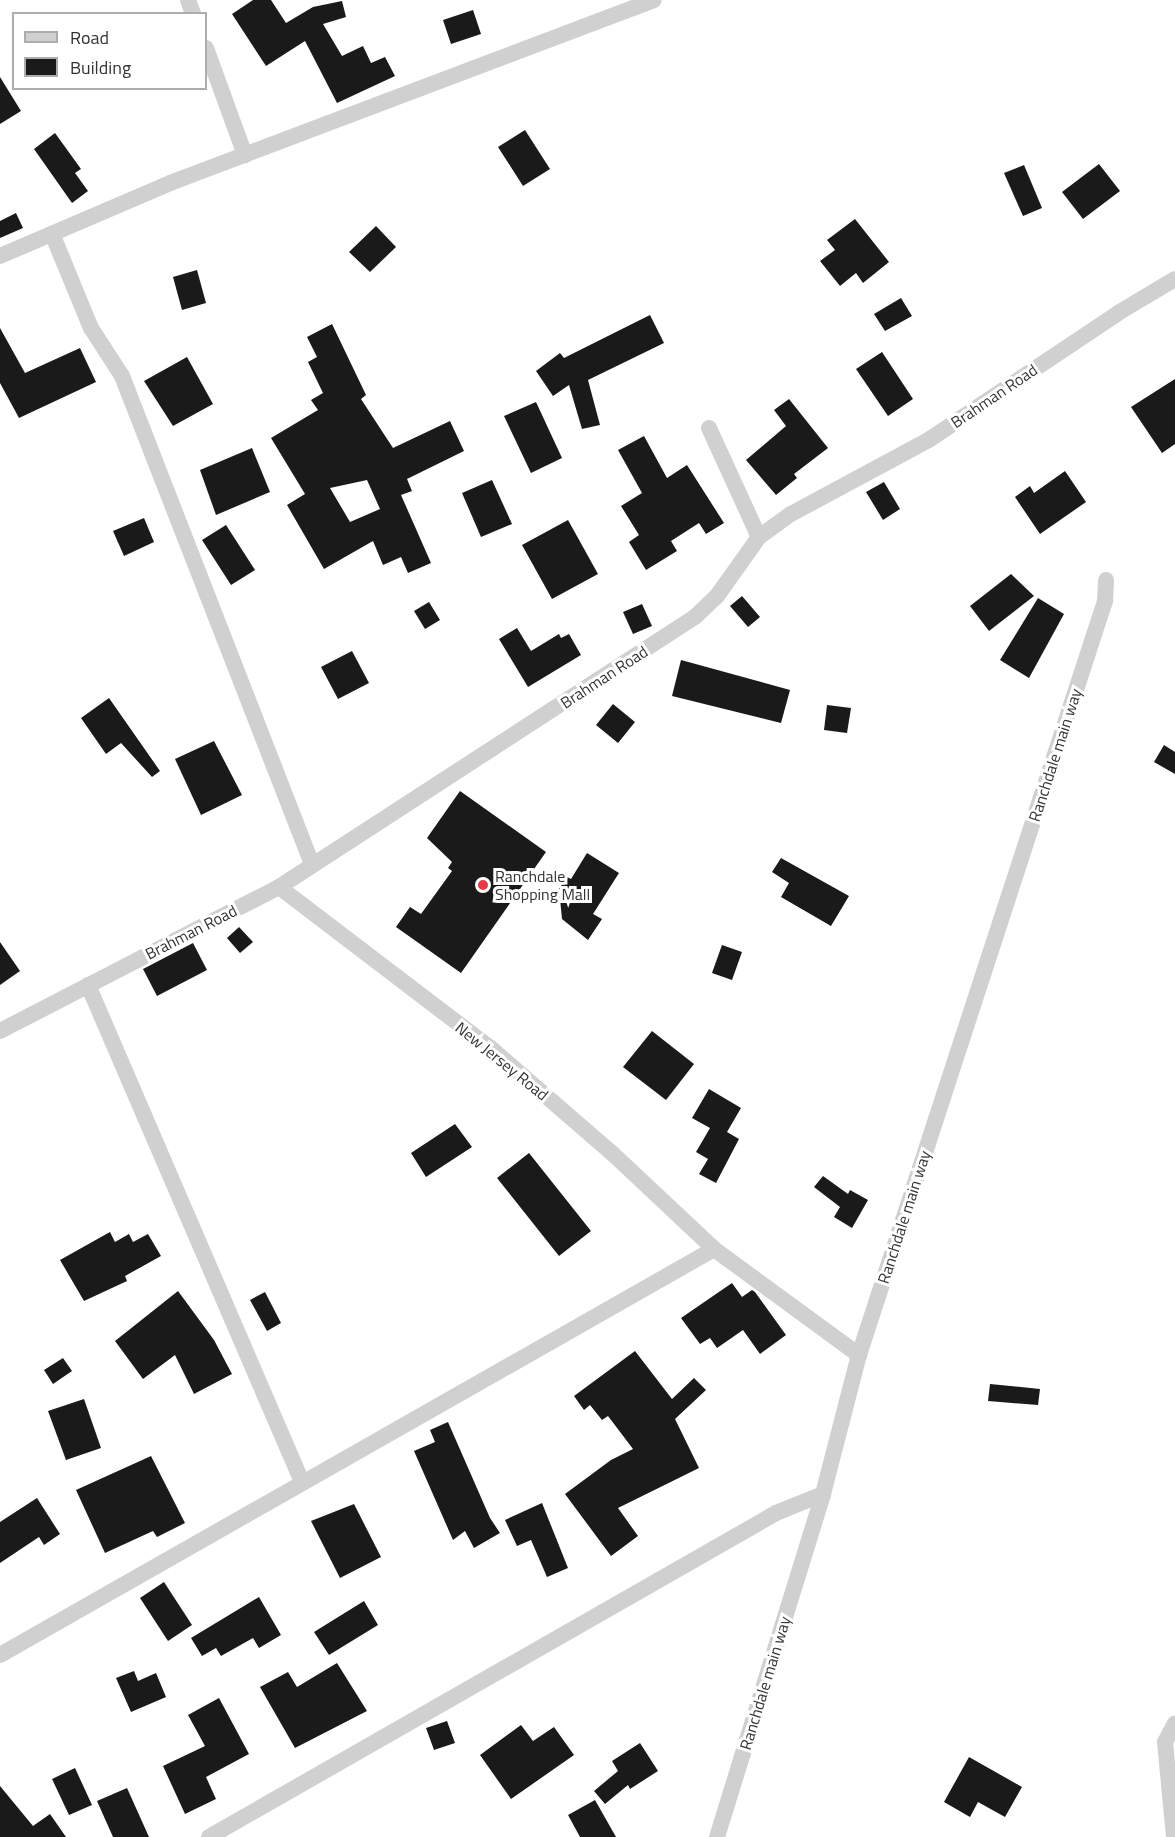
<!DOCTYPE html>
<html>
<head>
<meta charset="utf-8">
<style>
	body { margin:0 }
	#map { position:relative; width:1175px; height:1837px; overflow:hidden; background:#fff; font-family:"Titillium Web",sans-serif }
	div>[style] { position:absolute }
	.building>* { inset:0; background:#1a1a1a }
	.street>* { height:16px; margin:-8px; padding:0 8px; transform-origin:8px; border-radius:8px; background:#d0d0d0 }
	.dots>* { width:16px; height:16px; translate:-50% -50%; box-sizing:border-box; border:3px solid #fff; border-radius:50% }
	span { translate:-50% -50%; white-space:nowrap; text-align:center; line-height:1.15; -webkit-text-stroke:6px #fff; paint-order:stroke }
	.street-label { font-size:16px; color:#333 }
	.poi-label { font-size:16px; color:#333 }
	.left { translate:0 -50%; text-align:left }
	.legend { position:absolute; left:12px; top:12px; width:195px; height:78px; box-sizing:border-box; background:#fff; border:2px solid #adadad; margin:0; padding:8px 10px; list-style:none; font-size:18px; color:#333 }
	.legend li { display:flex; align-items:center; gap:12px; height:30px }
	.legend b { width:30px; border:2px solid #adadad }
</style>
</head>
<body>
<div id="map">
	<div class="building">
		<i style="clip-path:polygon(253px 0,271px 0,286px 23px,313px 7px,342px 1px,346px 17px,323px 24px,342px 56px,363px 46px,371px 63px,385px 57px,395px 76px,337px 103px,305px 41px,266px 66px,232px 14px)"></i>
		<i style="clip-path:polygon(473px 10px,481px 34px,451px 44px,443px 20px)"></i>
		<i style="clip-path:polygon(0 77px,21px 111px,0 124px)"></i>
		<i style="clip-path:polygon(525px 130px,550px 169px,523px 186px,498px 147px)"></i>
		<i style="clip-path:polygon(55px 133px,81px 169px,75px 173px,88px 191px,72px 203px,34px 149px)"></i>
		<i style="clip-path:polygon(1099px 164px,1120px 191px,1083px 219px,1062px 192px)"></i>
		<i style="clip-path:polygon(1024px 165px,1042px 208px,1023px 216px,1004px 173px)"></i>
		<i style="clip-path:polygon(16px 213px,23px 228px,0 238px,0 221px)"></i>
		<i style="clip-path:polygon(855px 219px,889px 262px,863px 283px,856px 273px,840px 286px,820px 261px,835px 250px,827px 240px)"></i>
		<i style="clip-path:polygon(376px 226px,396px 247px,370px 272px,349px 252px)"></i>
		<i style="clip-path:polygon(197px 270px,206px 303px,182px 310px,173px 277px)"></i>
		<i style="clip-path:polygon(901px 298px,912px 316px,885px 331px,874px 314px)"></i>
		<i style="clip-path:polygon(650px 315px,664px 343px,588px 380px,600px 425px,582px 429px,569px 385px,553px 396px,536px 371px,560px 353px,564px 358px)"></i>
		<i style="clip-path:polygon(evenodd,332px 324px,366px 395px,361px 399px,393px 448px,450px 421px,464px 451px,407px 479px,412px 491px,401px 495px,431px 563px,408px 573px,401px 557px,383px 565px,373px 541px,324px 569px,287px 505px,305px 494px,271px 438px,318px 410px,311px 400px,323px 393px,308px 362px,317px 357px,307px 337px,332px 324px,367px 480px,380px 509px,350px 522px,330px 488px,367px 480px)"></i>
		<i style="clip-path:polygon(0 328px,25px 373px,80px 348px,96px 382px,19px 418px,0 383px)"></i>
		<i style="clip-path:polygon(882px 352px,913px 399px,888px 416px,856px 369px)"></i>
		<i style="clip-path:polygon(187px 357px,213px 404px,173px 426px,144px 381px)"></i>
		<i style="clip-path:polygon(1175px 379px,1175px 444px,1162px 453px,1131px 407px)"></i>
		<i style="clip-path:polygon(789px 399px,828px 448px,794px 474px,797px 478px,776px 495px,746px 460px,786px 426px,774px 410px)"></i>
		<i style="clip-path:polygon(536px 402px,562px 458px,531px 473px,504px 416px)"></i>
		<i style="clip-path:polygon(644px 436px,667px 478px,687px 465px,724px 523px,706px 534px,699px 523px,671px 541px,677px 551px,646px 570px,629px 542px,639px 535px,621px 506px,642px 493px,618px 450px)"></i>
		<i style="clip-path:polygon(252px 448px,270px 492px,216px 515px,200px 470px)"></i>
		<i style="clip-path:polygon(1065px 471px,1086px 502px,1040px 534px,1015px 497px,1030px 486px,1034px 493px)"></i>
		<i style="clip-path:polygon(492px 480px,512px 524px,481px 537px,462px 493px)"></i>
		<i style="clip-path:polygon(884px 482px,900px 509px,883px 520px,866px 492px)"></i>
		<i style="clip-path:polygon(144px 518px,154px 542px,124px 556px,113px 531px)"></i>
		<i style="clip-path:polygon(568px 520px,598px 574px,552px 599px,522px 545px)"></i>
		<i style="clip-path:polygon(226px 525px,255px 570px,231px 585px,202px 540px)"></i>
		<i style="clip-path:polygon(1011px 574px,1034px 596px,989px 631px,970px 606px)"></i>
		<i style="clip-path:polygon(742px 596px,760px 617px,748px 627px,730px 606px)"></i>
		<i style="clip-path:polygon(1038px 598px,1064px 614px,1029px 678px,1000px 660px)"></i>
		<i style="clip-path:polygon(429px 602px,440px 620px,425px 629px,414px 611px)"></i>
		<i style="clip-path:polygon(642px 604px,652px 626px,633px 634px,623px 612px)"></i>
		<i style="clip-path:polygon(517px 628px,531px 651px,559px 634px,561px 638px,569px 634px,581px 655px,528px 687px,499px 639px)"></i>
		<i style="clip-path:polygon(352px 651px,369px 683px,338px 699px,321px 667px)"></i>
		<i style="clip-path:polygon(681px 660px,790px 690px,781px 723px,672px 696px)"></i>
		<i style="clip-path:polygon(109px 698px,160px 771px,152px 777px,121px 743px,106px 754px,81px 718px)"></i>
		<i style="clip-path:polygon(613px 704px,635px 722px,618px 743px,596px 725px)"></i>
		<i style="clip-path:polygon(827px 705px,851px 708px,847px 733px,824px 730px)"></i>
		<i style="clip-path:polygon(214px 741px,242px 795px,201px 815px,175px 759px)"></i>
		<i style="clip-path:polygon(1164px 745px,1175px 752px,1175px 774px,1154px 762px)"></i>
		<i style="clip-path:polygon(460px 791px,546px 852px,461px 973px,396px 927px,410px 907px,421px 914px,452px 871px,448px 868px,452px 862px,427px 838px)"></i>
		<i style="clip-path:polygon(587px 853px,619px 873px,593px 914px,602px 919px,588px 940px,562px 919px,559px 889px,567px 877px,571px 879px)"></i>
		<i style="clip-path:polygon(781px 858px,849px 896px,831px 926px,781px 897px,789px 883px,772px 872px)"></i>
		<i style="clip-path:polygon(239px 927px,253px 942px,240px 953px,227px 938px)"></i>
		<i style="clip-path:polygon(0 942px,20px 971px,0 985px)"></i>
		<i style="clip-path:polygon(193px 943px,207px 970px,157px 996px,143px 969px)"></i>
		<i style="clip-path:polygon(722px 945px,742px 952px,732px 980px,712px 973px)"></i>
		<i style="clip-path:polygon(652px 1031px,694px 1064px,666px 1100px,623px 1067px)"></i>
		<i style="clip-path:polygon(709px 1089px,741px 1108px,727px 1132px,739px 1139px,716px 1183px,699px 1174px,708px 1159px,696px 1152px,710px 1128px,692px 1118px)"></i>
		<i style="clip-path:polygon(455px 1124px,472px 1147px,426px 1177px,411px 1153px)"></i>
		<i style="clip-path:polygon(529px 1153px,591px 1231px,559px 1256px,497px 1178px)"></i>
		<i style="clip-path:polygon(823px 1176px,848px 1194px,850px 1190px,868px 1200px,852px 1228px,834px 1217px,840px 1207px,814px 1187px)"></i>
		<i style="clip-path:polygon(110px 1232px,115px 1242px,129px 1234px,133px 1242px,148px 1234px,161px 1256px,125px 1276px,127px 1281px,84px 1301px,60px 1260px)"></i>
		<i style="clip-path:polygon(732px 1283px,742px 1297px,752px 1290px,755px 1292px,786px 1335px,760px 1354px,743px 1330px,717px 1348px,710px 1338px,700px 1344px,681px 1318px)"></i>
		<i style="clip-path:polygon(178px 1291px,214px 1340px,232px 1374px,194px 1394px,175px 1355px,143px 1379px,115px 1341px)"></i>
		<i style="clip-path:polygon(265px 1292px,281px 1323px,267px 1331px,250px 1300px)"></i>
		<i style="clip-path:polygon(635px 1351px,672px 1399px,694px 1378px,706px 1390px,675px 1419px,699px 1468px,618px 1508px,638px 1536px,611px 1556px,565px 1494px,611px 1460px,633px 1449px,608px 1416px,602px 1420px,590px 1405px,584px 1410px,574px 1396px)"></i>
		<i style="clip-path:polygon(63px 1358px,72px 1371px,53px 1384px,44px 1370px)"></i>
		<i style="clip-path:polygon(990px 1384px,1040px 1389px,1038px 1405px,988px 1401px)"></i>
		<i style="clip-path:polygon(84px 1399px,101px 1448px,66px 1460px,48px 1411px)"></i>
		<i style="clip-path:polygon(448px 1422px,490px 1518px,500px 1533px,474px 1548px,465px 1531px,453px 1540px,414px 1451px,435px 1442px,430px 1430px)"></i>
		<i style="clip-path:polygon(151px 1456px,185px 1523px,157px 1537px,153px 1531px,105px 1553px,76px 1490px)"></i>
		<i style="clip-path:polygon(37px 1498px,60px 1534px,44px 1545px,39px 1537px,0 1563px,0 1522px)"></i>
		<i style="clip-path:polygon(542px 1503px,568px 1568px,547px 1577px,531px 1540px,517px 1546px,505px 1520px)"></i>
		<i style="clip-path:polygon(354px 1504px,381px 1557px,340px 1578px,311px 1521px)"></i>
		<i style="clip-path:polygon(164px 1582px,192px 1625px,168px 1641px,140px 1598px)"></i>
		<i style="clip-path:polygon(259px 1597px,281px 1635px,259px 1648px,253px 1638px,221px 1656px,216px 1648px,202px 1656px,191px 1638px)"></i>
		<i style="clip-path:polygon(364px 1601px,378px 1625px,329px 1655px,314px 1632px)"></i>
		<i style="clip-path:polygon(337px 1663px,367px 1711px,295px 1748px,260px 1687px,288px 1672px,297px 1687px)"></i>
		<i style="clip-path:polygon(134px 1671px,138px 1681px,156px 1673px,166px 1697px,131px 1712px,116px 1678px)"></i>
		<i style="clip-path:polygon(219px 1698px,249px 1754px,206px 1777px,216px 1799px,185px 1814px,163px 1766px,205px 1746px,188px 1715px)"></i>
		<i style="clip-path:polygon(447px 1721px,455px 1743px,434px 1750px,426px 1728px)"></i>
		<i style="clip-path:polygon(521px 1725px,533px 1741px,554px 1727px,574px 1755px,511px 1799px,480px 1755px)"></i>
		<i style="clip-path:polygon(640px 1743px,658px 1771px,630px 1789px,628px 1785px,605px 1804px,594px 1791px,618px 1771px,612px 1761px)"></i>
		<i style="clip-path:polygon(969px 1757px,1022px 1787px,1005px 1817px,978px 1802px,970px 1817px,944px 1802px)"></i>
		<i style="clip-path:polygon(75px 1768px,92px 1805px,69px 1815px,52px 1779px)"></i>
		<i style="clip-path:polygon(0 1786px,33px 1826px,50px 1814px,66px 1837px,0 1837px)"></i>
		<i style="clip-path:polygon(127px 1788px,149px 1837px,113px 1837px,97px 1801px)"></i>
		<i style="clip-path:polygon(595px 1800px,616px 1837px,580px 1837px,568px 1815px)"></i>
	</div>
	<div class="street">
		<i style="left:188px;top:0;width:15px;rotate:70deg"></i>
		<i style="left:206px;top:48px;width:114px;rotate:70deg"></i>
		<i style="left:53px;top:236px;width:100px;rotate:67.6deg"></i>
		<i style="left:91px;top:328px;width:57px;rotate:57.1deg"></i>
		<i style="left:122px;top:376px;width:524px;rotate:68.73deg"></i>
		<i style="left:0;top:256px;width:185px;rotate:-23.2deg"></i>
		<i style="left:170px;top:183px;width:517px;rotate:-20.71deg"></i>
		<i style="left:709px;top:428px;width:120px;rotate:65.4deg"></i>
		<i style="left:279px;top:887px;width:270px;rotate:37.3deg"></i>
		<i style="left:494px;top:1051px;width:157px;rotate:40.9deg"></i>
		<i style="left:613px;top:1154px;width:139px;rotate:43.2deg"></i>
		<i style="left:714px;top:1249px;width:180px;rotate:36.2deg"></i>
		<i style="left:88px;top:985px;width:541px;rotate:66.7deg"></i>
		<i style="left:0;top:1031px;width:314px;rotate:-27.3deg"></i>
		<i style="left:279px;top:887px;width:496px;rotate:-33deg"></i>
		<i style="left:695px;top:617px;width:30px;rotate:-44deg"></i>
		<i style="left:717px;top:596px;width:72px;rotate:-54.6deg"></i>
		<i style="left:759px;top:537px;width:39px;rotate:-36deg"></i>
		<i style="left:791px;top:514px;width:158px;rotate:-28.3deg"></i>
		<i style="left:930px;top:439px;width:226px;rotate:-33.8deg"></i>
		<i style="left:1118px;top:313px;width:66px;rotate:-30.8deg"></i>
		<i style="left:0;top:1655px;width:821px;rotate:-29.62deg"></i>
		<i style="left:209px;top:1837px;width:653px;rotate:-29.74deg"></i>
		<i style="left:776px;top:1513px;width:51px;rotate:-22deg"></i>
		<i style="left:717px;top:1837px;width:359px;rotate:-72.8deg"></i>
		<i style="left:823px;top:1494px;width:144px;rotate:-75.5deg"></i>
		<i style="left:859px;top:1355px;width:793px;rotate:-71.93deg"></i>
		<i style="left:1105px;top:601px;width:21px;rotate:-87deg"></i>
		<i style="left:1174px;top:1837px;width:95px;rotate:-95.4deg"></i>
		<i style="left:1165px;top:1742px;width:21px;rotate:-62deg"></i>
	</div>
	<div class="dots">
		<i style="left:483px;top:885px;background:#e63946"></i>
	</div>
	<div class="street-label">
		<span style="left:994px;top:396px;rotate:-34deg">Brahman Road</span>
		<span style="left:604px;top:677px;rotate:-33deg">Brahman Road</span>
		<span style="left:1055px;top:755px;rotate:-72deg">Ranchdale main way</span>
		<span style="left:191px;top:932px;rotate:-27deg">Brahman Road</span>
		<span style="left:502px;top:1061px;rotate:39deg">New Jersey Road</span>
		<span style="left:904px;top:1217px;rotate:-72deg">Ranchdale main way</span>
		<span style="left:765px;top:1683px;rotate:-73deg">Ranchdale main way</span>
	</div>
	<div class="poi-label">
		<span class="left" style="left:495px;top:885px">Ranchdale<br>Shopping Mall</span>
	</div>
	<ul class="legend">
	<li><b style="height:8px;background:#d0d0d0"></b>Road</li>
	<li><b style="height:16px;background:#1a1a1a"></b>Building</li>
	</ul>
</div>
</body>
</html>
